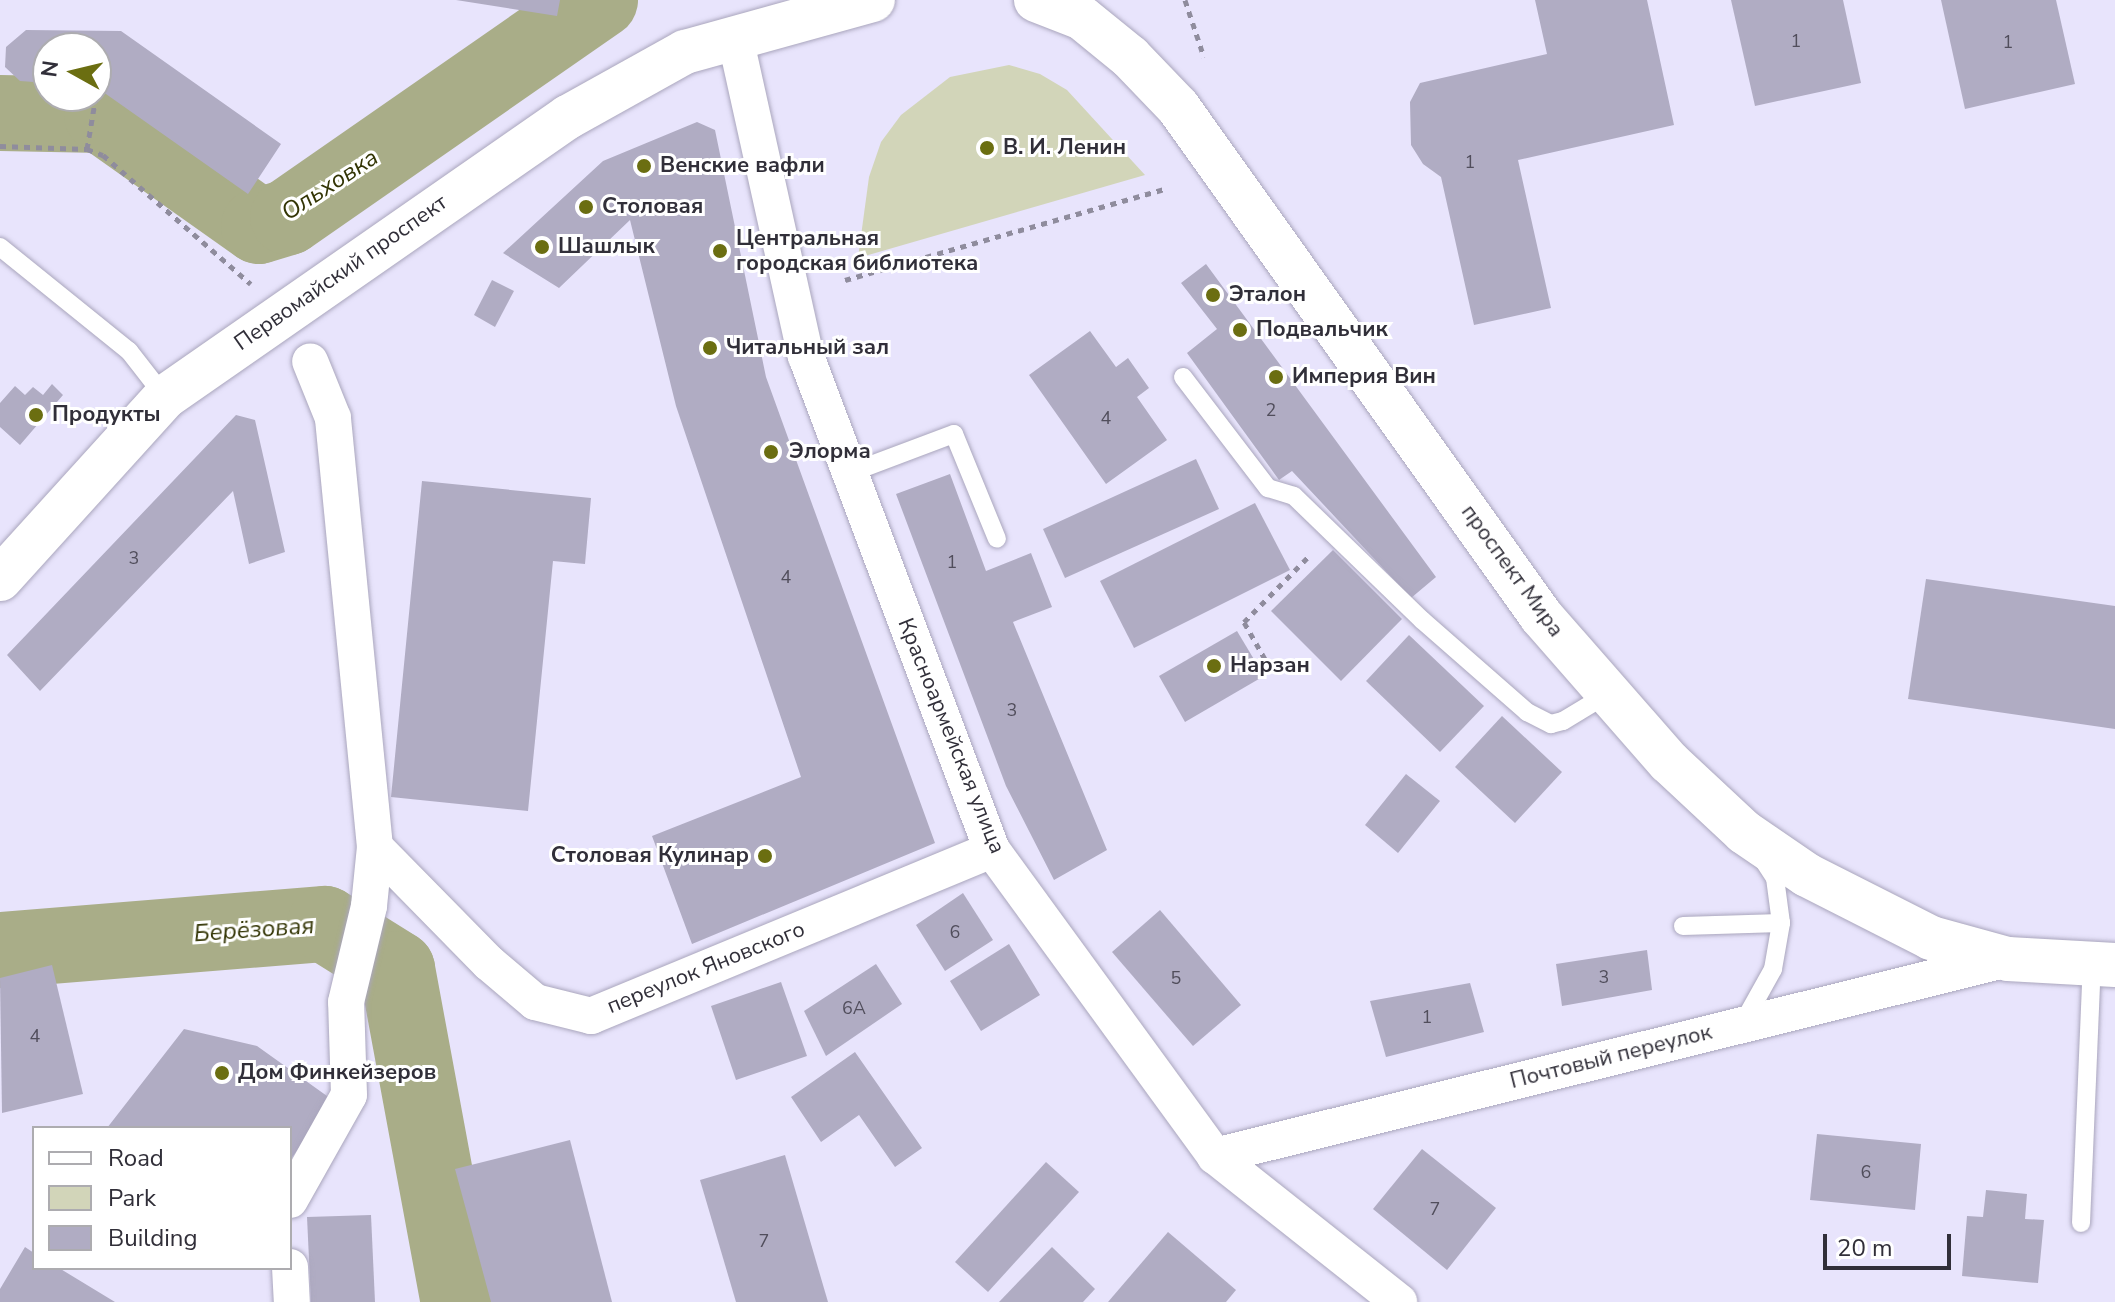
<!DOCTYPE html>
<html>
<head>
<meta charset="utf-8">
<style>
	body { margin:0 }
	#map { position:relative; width:2115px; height:1302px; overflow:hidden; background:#e8e4fc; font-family:"Nunito Sans",sans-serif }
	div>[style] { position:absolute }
	.green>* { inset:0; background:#d2d5b9 }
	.river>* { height:76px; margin:-38px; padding:0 38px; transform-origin:38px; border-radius:38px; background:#a9ad88 }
	.building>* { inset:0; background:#b0acc3 }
	.path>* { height:5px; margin-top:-2.5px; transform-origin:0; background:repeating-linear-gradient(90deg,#8f8c9d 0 6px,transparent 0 12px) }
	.roads { filter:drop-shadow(0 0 2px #aaa6bd) drop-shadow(0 0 2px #aaa6bd) }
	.lane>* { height:18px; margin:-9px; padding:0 9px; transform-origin:9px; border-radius:9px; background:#fff }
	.street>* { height:36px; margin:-18px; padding:0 18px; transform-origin:18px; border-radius:18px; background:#fff }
	.secondary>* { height:44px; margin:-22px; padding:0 22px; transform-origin:22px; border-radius:22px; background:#fff }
	.dots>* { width:22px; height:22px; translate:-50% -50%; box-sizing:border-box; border:4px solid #fff; border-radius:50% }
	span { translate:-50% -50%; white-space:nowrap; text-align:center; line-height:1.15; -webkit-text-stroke:6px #fff; paint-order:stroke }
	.number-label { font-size:18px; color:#514e5c }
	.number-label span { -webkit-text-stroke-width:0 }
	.poi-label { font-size:22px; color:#312f39; font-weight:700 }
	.left { translate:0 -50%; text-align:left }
	.right { translate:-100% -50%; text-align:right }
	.street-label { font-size:22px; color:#312f39 }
	.water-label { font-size:24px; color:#333505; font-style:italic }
	.legend { position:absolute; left:32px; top:1126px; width:260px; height:144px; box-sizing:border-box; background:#fff; border:2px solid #adacb0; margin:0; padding:10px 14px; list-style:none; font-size:24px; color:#312f39 }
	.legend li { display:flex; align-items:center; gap:16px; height:40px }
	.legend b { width:40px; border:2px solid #adacb0 }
	.north { position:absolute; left:32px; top:32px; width:80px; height:80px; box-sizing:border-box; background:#fff; border:2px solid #adacb0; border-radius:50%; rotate:278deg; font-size:22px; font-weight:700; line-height:32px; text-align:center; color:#312f39 }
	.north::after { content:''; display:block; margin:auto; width:28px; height:36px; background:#6b6e11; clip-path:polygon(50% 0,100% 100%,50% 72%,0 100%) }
	.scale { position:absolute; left:1823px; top:1234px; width:128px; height:36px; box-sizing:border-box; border:4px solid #312f39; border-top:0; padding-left:10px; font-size:24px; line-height:28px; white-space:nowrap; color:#312f39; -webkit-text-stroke:6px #fff; paint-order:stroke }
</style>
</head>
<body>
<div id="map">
	<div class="green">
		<i style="clip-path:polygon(1009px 65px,1040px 74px,1067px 90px,1145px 175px,858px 258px,869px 177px,881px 142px,901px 115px,950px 77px)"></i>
	</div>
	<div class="river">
		<i style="left:0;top:113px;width:102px;rotate:1.1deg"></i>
		<i style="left:102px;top:115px;width:192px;rotate:35.3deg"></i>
		<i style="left:259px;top:226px;width:30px;rotate:-17deg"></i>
		<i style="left:288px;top:217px;width:380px;rotate:-34.8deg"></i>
		<i style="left:0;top:950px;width:326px;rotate:-4.6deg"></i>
		<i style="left:325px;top:924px;width:85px;rotate:32deg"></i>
		<i style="left:397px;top:969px;width:339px;rotate:79.5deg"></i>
	</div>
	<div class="building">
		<i style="clip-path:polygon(456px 0,560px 0,557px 16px)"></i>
		<i style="clip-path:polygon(1535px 0,1647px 0,1674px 125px,1518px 160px,1551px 308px,1474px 325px,1441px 177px,1423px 164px,1411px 145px,1410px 102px,1420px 83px,1547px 54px)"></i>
		<i style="clip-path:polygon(1731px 0,1843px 0,1861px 83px,1755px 106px)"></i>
		<i style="clip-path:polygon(1941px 0,2056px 0,2075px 84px,1965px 109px)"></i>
		<i style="clip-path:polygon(26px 30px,121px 31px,281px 144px,248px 194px,96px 87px,96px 48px,48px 48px,48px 83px,20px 81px,5px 67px,6px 47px)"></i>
		<i style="clip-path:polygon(697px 122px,715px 130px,766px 377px,935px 843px,692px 944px,652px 836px,801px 777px,676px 406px,630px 220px,559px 288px,503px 253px,603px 161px)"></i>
		<i style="clip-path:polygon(1206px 264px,1436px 577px,1411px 598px,1292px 471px,1279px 480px,1187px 353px,1217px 329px,1181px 283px)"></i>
		<i style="clip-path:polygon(492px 280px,514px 291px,495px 327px,474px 315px)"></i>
		<i style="clip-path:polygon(1090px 331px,1116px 367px,1128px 358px,1149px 388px,1137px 397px,1167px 440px,1106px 484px,1029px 375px)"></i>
		<i style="clip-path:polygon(52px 384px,63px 395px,20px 445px,0 427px,0 403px,15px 386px,25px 395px,33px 387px,43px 395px)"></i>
		<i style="clip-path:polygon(236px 415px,255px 420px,285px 552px,249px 564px,233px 491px,40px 691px,7px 655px)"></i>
		<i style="clip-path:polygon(1196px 459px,1219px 509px,1065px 578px,1043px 529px)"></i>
		<i style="clip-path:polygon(950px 474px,986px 571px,1031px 553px,1052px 607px,1013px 622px,1107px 850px,1054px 880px,1006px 786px,896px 494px)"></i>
		<i style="clip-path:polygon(422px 481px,591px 498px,585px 564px,553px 561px,528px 811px,391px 797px)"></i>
		<i style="clip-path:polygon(1255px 503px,1290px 570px,1134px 648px,1100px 581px)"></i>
		<i style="clip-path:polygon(1333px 550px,1402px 619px,1341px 681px,1271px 611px)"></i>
		<i style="clip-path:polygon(1926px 579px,2115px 606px,2115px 729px,1908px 699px)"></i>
		<i style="clip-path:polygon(1237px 631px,1264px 676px,1185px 722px,1159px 676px)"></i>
		<i style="clip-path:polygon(1409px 635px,1484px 706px,1440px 752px,1366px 681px)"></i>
		<i style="clip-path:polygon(1502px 716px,1562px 772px,1515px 823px,1455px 767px)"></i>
		<i style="clip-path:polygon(1406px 774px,1440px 801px,1398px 853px,1365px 825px)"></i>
		<i style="clip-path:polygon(963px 893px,993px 940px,945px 971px,916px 925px)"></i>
		<i style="clip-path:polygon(1160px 910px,1241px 1005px,1193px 1046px,1112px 952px)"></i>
		<i style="clip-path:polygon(1009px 944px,1040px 995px,981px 1031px,950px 981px)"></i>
		<i style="clip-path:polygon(1647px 950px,1652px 990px,1562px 1006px,1556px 964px)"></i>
		<i style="clip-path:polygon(876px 964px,902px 1004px,826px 1056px,804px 1011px)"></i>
		<i style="clip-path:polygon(52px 965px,83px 1094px,2px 1113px,0 978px)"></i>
		<i style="clip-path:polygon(781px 982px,807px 1056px,736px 1080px,711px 1006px)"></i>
		<i style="clip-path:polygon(1470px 983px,1484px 1032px,1386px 1057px,1370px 1001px)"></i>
		<i style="clip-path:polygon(184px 1029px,257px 1046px,334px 1101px,290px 1160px,290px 1128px,107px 1128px)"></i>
		<i style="clip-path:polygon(855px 1052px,922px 1148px,895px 1167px,859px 1115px,821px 1142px,791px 1097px)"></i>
		<i style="clip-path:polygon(1817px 1134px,1921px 1144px,1915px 1210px,1810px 1200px)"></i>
		<i style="clip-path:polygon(570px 1140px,612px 1302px,491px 1302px,455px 1169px)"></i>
		<i style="clip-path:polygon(1422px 1149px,1496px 1208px,1447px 1270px,1373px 1209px)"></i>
		<i style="clip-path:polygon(785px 1155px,828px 1302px,736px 1302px,700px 1180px)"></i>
		<i style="clip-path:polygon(1046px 1162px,1079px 1192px,988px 1292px,955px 1262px)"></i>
		<i style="clip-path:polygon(1986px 1190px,2027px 1194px,2025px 1219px,2044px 1220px,2038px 1283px,1962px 1276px,1967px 1216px,1983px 1217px)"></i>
		<i style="clip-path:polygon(371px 1215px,375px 1302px,311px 1302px,307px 1217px)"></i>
		<i style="clip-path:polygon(1168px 1232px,1236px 1290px,1226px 1302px,1108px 1302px)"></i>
		<i style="clip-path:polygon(25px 1247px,34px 1253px,34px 1268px,59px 1268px,115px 1302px,0 1302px,0 1289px)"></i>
		<i style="clip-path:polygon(1052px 1247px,1095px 1289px,1083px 1302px,999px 1302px)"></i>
	</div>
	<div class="path">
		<i style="left:1185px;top:0;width:60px;rotate:71.6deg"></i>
		<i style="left:96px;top:95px;width:8px;rotate:-83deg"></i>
		<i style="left:0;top:146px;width:87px;rotate:2deg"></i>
		<i style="left:87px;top:149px;width:17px;rotate:21deg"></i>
		<i style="left:103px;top:155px;width:196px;rotate:41.1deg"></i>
		<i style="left:87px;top:149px;width:54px;rotate:-80.4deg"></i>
		<i style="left:845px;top:280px;width:333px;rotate:-15.9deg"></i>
		<i style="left:1265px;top:659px;width:43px;rotate:-119.6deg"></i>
		<i style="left:1244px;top:622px;width:95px;rotate:-45.4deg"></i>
	</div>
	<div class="roads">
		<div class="lane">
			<i style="left:0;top:247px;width:166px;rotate:38.9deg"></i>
			<i style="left:129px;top:351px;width:58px;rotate:52deg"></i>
			<i style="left:1183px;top:377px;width:140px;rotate:52.6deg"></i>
			<i style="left:1268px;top:488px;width:27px;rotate:17deg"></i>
			<i style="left:1294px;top:496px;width:178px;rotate:44.1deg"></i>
			<i style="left:1422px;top:620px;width:140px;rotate:41.2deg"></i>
			<i style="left:1527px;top:712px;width:27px;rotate:27deg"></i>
			<i style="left:1551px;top:724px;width:12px;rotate:-14deg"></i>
			<i style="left:1563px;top:721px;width:50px;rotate:-31.2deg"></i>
			<i style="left:850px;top:473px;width:111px;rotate:-20.6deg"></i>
			<i style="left:954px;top:434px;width:113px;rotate:67.7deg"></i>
			<i style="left:1683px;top:926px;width:98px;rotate:-1.8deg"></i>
			<i style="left:1743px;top:1023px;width:62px;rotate:-60.9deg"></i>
			<i style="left:1773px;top:969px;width:47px;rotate:-80.1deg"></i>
			<i style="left:1781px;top:923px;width:45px;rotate:-97.6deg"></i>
			<i style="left:1775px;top:878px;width:20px;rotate:-123deg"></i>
			<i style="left:2081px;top:1223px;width:259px;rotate:-87.6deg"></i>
		</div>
		<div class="street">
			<i style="left:735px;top:37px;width:327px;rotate:77.5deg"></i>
			<i style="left:806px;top:356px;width:528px;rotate:69.37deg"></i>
			<i style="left:992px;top:850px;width:379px;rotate:53.9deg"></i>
			<i style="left:1215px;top:1156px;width:235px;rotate:38.4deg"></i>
			<i style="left:375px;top:847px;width:163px;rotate:45.5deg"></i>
			<i style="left:489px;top:963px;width:60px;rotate:40.3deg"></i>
			<i style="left:535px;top:1002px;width:58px;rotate:14deg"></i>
			<i style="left:591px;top:1016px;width:434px;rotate:-22.5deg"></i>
			<i style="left:1215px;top:1156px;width:817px;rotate:-13.95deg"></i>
			<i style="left:290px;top:1200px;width:120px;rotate:-60.7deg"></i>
			<i style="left:349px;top:1095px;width:93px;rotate:-91.8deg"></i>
			<i style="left:346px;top:1002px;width:99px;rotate:-76.5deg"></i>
			<i style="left:369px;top:906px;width:59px;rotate:-84.2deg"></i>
			<i style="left:375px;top:847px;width:431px;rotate:-95.6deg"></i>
			<i style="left:333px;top:418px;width:61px;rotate:-112deg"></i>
			<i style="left:290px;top:1267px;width:35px;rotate:87deg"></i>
		</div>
		<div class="secondary">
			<i style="left:1036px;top:0;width:49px;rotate:21.4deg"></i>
			<i style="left:1082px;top:18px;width:62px;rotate:39.1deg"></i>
			<i style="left:1130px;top:57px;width:69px;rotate:46.2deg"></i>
			<i style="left:1178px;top:107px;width:625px;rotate:54.5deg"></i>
			<i style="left:1541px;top:616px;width:194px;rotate:48.8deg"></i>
			<i style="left:1669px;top:762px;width:103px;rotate:43deg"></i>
			<i style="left:1744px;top:832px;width:76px;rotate:34.3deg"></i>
			<i style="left:1807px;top:875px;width:139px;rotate:26.9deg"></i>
			<i style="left:1931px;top:938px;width:80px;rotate:15.3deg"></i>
			<i style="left:2008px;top:959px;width:107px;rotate:3.2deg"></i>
			<i style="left:0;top:579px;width:246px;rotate:-47.8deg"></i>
			<i style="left:165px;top:397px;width:491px;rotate:-34.8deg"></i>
			<i style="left:568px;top:117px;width:134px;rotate:-29.1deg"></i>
			<i style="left:685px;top:52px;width:195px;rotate:-15.5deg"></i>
		</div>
	</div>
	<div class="dots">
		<i style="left:987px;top:148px;background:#6b6e11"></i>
		<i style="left:644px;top:166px;background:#6b6e11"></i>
		<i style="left:586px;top:207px;background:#6b6e11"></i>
		<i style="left:542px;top:247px;background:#6b6e11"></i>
		<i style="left:720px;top:251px;background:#6b6e11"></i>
		<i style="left:1213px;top:295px;background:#6b6e11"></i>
		<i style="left:1240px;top:330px;background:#6b6e11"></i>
		<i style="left:710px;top:348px;background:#6b6e11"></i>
		<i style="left:1276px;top:377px;background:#6b6e11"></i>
		<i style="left:36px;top:415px;background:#6b6e11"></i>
		<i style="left:771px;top:452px;background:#6b6e11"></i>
		<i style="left:1214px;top:666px;background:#6b6e11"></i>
		<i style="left:765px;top:856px;background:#6b6e11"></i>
		<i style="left:222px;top:1073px;background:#6b6e11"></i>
	</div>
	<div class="number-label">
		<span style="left:1796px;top:41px">1</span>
		<span style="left:2008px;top:42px">1</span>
		<span style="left:1470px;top:162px">1</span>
		<span style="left:1271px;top:410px">2</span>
		<span style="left:1106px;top:418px">4</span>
		<span style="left:134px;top:558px">3</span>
		<span style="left:952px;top:562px">1</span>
		<span style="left:786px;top:577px">4</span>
		<span style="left:1012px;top:710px">3</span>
		<span style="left:955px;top:932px">6</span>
		<span style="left:1604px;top:977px">3</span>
		<span style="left:1176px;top:978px">5</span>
		<span style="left:854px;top:1008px">6А</span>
		<span style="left:1427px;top:1017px">1</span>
		<span style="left:35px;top:1036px">4</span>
		<span style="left:1866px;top:1172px">6</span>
		<span style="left:1435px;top:1209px">7</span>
		<span style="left:764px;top:1241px">7</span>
	</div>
	<div class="poi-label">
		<span class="left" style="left:1003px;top:148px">В. И. Ленин</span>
		<span class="left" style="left:660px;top:166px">Венские вафли</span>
		<span class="left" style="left:602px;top:207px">Столовая</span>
		<span class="left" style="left:736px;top:251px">Центральная<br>городская библиотека</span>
		<span class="left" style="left:558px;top:247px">Шашлык</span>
		<span class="left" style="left:1229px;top:295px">Эталон</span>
		<span class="left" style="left:1256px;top:330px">Подвальчик</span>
		<span class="left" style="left:726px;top:348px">Читальный зал</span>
		<span class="left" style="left:1292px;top:377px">Империя Вин</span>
		<span class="left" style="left:52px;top:415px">Продукты</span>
		<span class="left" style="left:789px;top:452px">Элорма</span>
		<span class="left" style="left:1230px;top:666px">Нарзан</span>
		<span class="right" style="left:749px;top:856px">Столовая Кулинар</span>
		<span class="left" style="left:238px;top:1073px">Дом Финкейзеров</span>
	</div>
	<div class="street-label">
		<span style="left:341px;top:273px;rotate:-35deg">Первомайский проспект</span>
		<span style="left:1512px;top:571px;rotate:54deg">проспект Мира</span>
		<span style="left:951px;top:736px;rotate:68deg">Красноармейская улица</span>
		<span style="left:706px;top:968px;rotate:-22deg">переулок Яновского</span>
		<span style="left:1611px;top:1057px;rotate:-14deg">Почтовый переулок</span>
	</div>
	<div class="water-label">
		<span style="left:330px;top:185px;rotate:-33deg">Ольховка</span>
		<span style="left:254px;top:930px;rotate:-4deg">Берёзовая</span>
	</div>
	<ul class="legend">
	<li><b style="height:10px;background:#fff"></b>Road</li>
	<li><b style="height:22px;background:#d2d5b9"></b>Park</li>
	<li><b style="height:22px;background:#b0acc3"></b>Building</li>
	</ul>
	<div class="north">N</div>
	<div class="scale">20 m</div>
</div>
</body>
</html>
